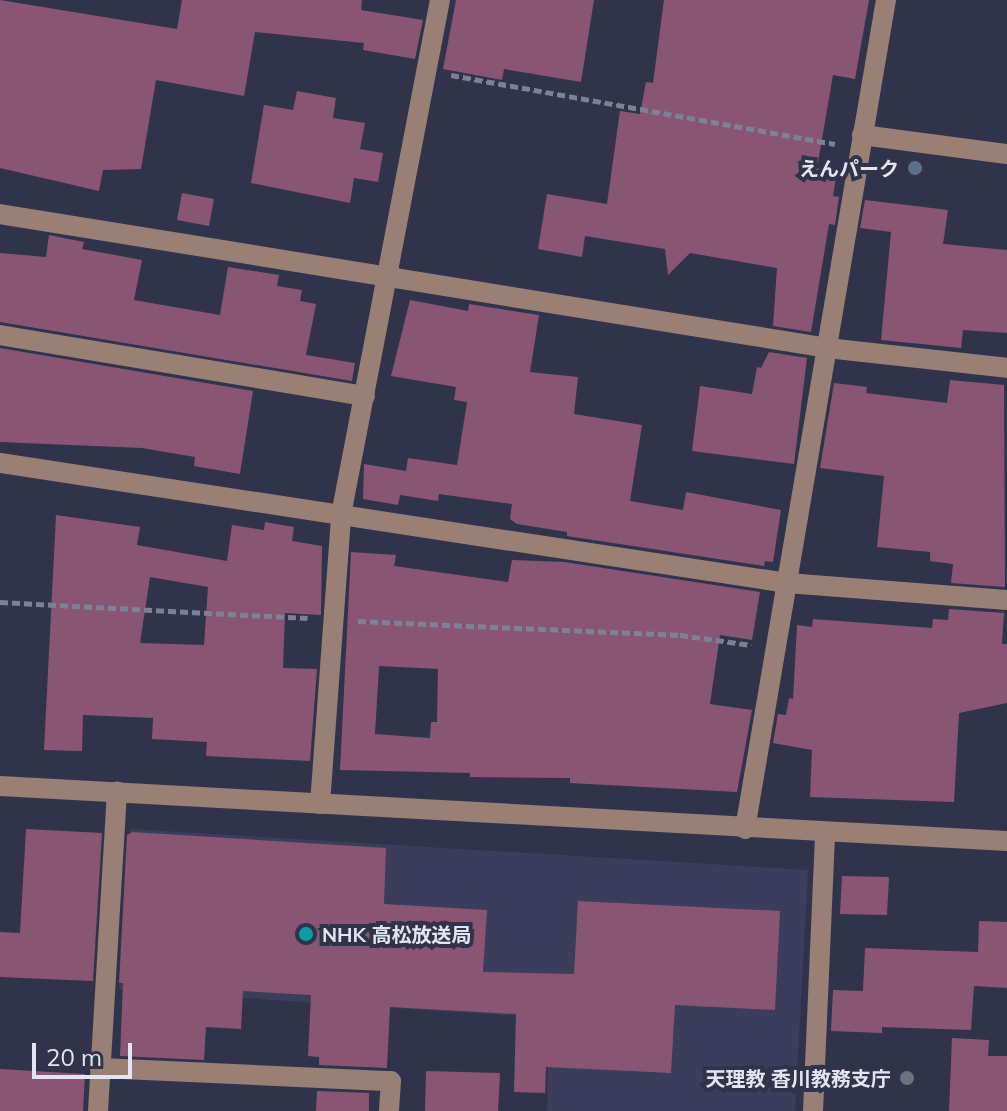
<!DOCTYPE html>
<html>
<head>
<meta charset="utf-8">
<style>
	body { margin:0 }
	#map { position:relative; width:1007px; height:1111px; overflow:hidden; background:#31334b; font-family:Mulish,"Noto Sans JP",sans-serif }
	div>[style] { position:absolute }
	.built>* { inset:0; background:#3b3d5b }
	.building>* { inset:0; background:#885673 }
	.path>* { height:5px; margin-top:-2.5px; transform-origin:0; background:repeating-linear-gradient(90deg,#7e8094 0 8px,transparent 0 12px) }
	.minor>* { height:20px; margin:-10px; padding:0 10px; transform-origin:10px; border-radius:10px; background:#998077 }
	.dots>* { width:22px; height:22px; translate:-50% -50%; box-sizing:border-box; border:4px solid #31334b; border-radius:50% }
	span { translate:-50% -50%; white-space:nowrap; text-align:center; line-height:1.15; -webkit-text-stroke:8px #31334b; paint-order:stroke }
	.poi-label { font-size:20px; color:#e3e5f5; font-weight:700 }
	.right { translate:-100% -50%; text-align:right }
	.left { translate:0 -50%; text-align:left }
	.scale { position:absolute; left:32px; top:1043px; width:100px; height:36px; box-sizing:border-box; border:4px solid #e3e5f5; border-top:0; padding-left:10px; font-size:24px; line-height:28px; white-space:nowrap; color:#e3e5f5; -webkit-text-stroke:6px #31334b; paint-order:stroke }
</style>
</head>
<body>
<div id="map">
	<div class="built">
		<i style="clip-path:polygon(130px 829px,808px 870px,795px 1111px,547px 1111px,549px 1018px,119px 990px)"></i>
	</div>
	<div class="building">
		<i style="clip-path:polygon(0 0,177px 29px,182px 0,362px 0,361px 10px,423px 20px,415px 59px,363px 50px,364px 43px,255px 32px,244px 96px,156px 80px,141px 169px,103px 170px,99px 191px,0 168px)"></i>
		<i style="clip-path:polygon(456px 0,594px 0,581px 82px,504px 69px,502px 80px,443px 69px)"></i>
		<i style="clip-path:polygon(664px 0,869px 0,855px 79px,833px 75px,817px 168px,837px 171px,833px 196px,839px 197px,835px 225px,829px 224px,811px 332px,773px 326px,777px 268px,690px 253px,668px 275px,665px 249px,585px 236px,582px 257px,538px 249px,547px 194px,607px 204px,620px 111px,640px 114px,646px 82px,653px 83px)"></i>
		<i style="clip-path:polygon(297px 91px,336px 98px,333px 118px,365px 123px,360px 149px,383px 153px,378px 182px,354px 178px,350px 203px,251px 183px,264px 105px,293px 110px)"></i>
		<i style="clip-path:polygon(182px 193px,214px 199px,209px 226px,177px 220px)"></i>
		<i style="clip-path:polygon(865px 200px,948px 210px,943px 244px,1007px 250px,1007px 333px,963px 330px,961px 348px,881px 340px,891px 232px,860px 228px)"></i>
		<i style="clip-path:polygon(49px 235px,84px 242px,82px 249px,142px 260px,134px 300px,220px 315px,228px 267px,279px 275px,277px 286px,302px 290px,300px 301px,316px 304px,306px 355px,355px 363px,352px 381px,0 322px,0 253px,46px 257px)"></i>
		<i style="clip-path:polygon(410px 300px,468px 311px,469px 304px,539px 315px,530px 372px,578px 377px,574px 414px,642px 425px,630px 501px,683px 510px,686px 492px,781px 510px,773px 562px,765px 561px,764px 566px,567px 536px,567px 532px,517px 524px,510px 519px,512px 504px,439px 494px,438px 501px,400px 495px,398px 505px,363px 499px,364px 464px,406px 471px,408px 458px,457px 465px,467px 402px,454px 400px,456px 387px,391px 376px)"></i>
		<i style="clip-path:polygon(0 348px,253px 391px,240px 474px,194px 466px,195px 457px,142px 448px,0 442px)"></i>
		<i style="clip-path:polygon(769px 352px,807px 358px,794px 464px,692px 451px,700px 386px,752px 394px,757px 367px,761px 368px)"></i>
		<i style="clip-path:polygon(950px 380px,1004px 385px,1005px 587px,951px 583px,953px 564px,930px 561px,930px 552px,877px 547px,884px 476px,820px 468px,834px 383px,867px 387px,866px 393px,947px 403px)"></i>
		<i style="clip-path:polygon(evenodd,56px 515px,140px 527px,137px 545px,227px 561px,232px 525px,264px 530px,265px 522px,294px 527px,292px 541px,322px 546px,321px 615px,285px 613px,283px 668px,317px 669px,310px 761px,206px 756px,207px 742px,152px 739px,153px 718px,83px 715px,82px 751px,44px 750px,56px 515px,150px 577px,208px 587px,204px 645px,140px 643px,150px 577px)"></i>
		<i style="clip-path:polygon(evenodd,351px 552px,396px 555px,394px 566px,508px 582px,512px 560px,564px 562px,760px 592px,752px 640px,720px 635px,710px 704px,752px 710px,737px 792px,570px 783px,570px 778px,470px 777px,470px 773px,340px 770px,351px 552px,379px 666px,438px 669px,437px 722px,431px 722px,430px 738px,375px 734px,379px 666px)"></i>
		<i style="clip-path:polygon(949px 609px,1004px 613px,1002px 644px,1007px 644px,1007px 703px,959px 713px,954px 802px,810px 797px,812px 750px,773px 743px,778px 714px,786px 715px,789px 698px,793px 699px,797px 625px,812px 627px,813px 619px,932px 628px,933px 619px,948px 620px)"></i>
		<i style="clip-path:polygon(26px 829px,102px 833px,93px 981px,0 977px,0 932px,20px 933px)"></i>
		<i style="clip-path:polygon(132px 832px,386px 848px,384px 904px,487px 910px,483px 972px,574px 974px,578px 901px,780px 911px,775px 1010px,675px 1005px,671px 1073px,546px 1067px,545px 1093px,514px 1092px,516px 1014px,390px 1007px,387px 1068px,319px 1065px,319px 1057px,308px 1056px,311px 995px,243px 991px,241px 1029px,206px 1027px,204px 1060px,120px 1056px,123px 983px,119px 983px,127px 835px)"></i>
		<i style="clip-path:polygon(842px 876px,889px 877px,887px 915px,840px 914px)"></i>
		<i style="clip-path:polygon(979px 921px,1007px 922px,1007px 988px,974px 986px,971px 1030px,882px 1027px,882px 1033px,831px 1031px,833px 990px,863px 991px,865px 948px,978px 952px)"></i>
		<i style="clip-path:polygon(952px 1038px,989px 1040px,988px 1056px,1007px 1056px,1007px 1111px,949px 1111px)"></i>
		<i style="clip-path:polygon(0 1069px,85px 1074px,83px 1111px,0 1111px)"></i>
		<i style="clip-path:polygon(426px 1071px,500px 1073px,498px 1111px,425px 1111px)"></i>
		<i style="clip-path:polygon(317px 1091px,369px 1093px,369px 1111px,316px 1111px)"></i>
	</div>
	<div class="path">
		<i style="left:451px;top:75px;width:390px;rotate:10.2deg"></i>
		<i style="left:0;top:602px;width:308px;rotate:3deg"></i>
		<i style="left:358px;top:621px;width:322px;rotate:2.5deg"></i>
		<i style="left:680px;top:635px;width:72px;rotate:8deg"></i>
	</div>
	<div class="minor">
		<i style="left:862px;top:135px;width:146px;rotate:7.5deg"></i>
		<i style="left:0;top:214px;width:838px;rotate:9.2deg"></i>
		<i style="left:827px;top:348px;width:181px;rotate:6.3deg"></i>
		<i style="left:0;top:335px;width:370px;rotate:9.5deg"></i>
		<i style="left:0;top:463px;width:796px;rotate:8.67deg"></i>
		<i style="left:787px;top:583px;width:221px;rotate:4.4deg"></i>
		<i style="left:0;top:786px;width:1009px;rotate:3.13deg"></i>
		<i style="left:320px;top:804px;width:290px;rotate:-85.8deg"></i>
		<i style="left:341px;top:515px;width:524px;rotate:-79.12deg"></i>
		<i style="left:745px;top:829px;width:841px;rotate:-80.35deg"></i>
		<i style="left:100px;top:1068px;width:291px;rotate:2.6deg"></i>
		<i style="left:391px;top:1081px;width:30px;rotate:94deg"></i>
		<i style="left:98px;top:1111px;width:320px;rotate:-86.6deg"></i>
		<i style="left:813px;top:1111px;width:278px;rotate:-87.5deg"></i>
	</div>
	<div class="dots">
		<i style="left:915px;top:168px;background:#5c6f8a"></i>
		<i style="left:306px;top:934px;background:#0f9aa8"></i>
		<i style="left:907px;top:1078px;background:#6b7280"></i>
	</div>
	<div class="poi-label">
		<span class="right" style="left:899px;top:168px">えんパーク</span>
		<span class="left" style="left:322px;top:934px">NHK 高松放送局</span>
		<span class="right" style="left:891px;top:1078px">天理教 香川教務支庁</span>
	</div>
	<div class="scale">20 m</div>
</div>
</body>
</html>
